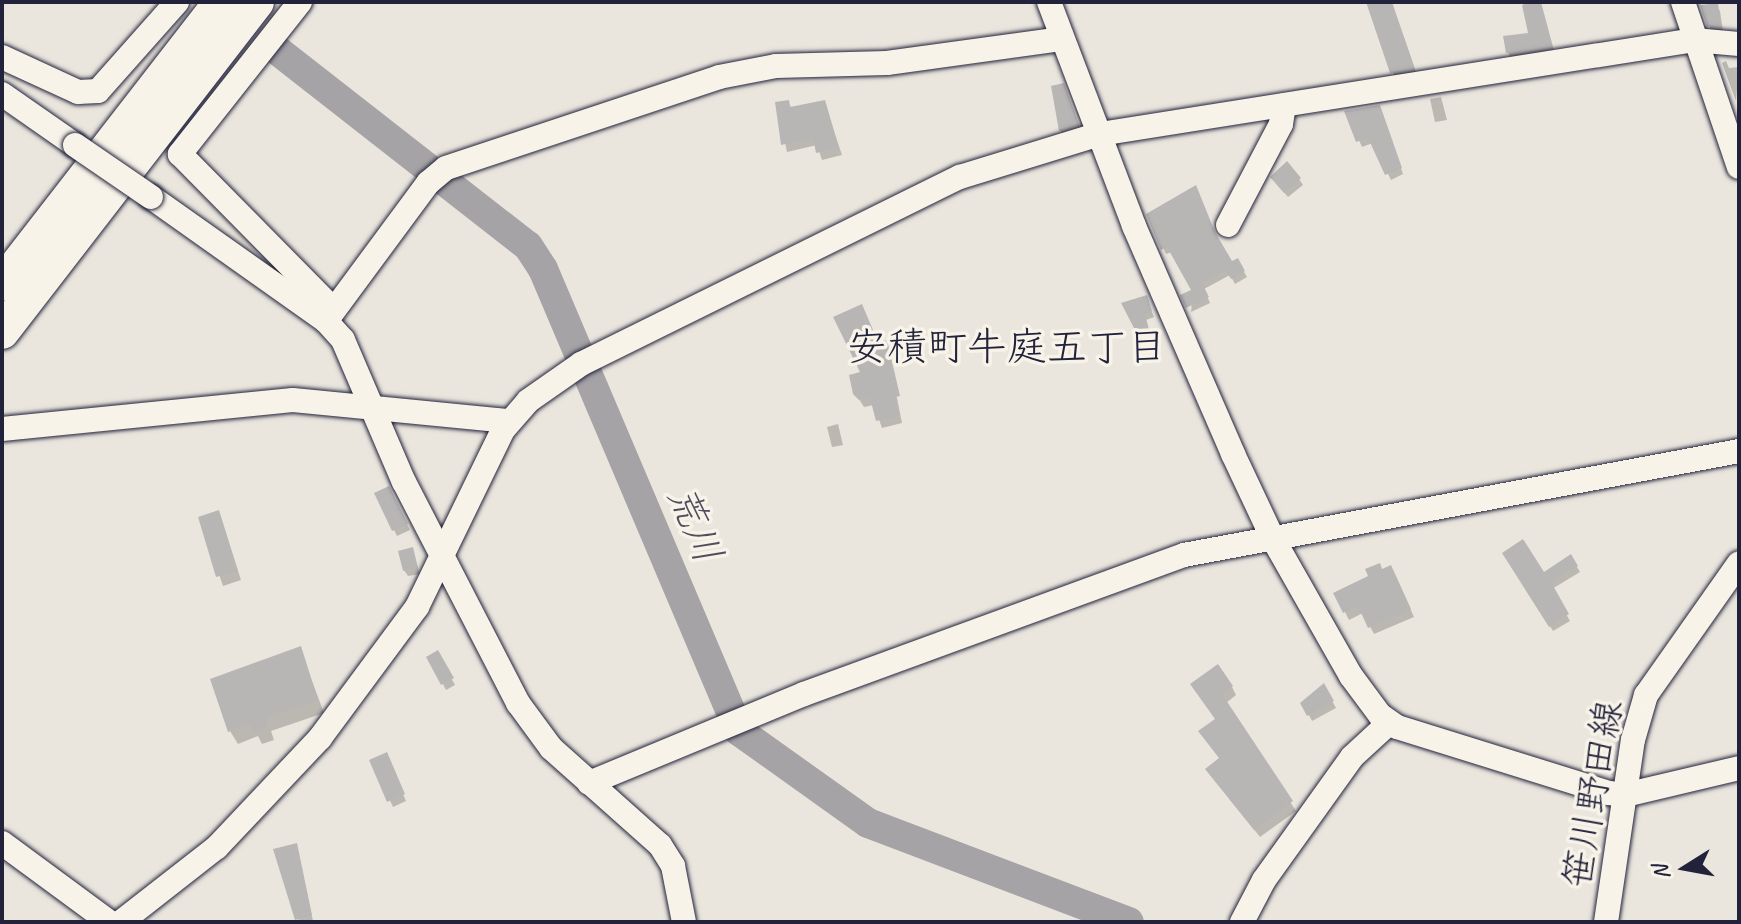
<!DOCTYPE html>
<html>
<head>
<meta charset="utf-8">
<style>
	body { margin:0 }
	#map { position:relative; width:1741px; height:924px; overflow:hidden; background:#eae6de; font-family:Caveat,"Klee One",sans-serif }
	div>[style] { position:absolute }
	.shadow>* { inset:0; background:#0003 }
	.river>* { height:30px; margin:-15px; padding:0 15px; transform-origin:15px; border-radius:15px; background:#a6a3a6 }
	.building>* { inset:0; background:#b8b6b5 }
	.roads { filter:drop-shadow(0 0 2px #22223b) drop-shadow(0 0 2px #22223b) }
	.minor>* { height:24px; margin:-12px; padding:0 12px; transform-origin:12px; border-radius:12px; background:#f7f3e8 }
	.highway>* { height:34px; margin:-17px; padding:0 17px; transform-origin:17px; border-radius:17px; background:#f7f3e8 }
	.bridges { filter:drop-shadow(0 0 2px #22223b) drop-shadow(0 0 2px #22223b) }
	.minor-bridge>* { height:24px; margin:-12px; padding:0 12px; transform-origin:12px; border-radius:12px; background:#f7f3e8 }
	span { translate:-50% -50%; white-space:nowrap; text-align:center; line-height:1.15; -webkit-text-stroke:7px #f7f3e8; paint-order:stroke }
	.street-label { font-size:38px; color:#22223b }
	.neighbourhood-label { font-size:40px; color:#22223b }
	.water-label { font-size:40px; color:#504f60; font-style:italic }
	.frame { position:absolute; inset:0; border:4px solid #22223b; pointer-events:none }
	.north { position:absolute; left:1645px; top:828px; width:80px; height:80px; -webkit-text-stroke:6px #f7f3e8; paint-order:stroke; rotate:259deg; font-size:22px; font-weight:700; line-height:32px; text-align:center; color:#22223b }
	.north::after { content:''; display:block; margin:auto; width:28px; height:36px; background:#22223b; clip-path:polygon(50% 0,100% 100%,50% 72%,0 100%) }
</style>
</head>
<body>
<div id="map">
	<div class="shadow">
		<i style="clip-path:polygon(1368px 2px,1391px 2px,1417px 75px,1395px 78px)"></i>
		<i style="clip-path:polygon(1523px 2px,1539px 2px,1554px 51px,1510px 57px,1508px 52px,1530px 35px)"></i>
		<i style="clip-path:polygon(1716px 5px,1720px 11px,1723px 32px,1712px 32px,1709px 25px)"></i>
		<i style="clip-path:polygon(1726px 61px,1729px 68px,1739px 67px,1736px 101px,1722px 63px)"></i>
		<i style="clip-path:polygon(1066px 91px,1081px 130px,1063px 136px,1060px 130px)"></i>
		<i style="clip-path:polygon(1441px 97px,1447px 120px,1435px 122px,1430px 99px)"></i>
		<i style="clip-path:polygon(788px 102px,792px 109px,824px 102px,842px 155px,822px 160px,817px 145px,787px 152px,777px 103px)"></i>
		<i style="clip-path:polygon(1347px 112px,1382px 113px,1403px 174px,1391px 180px,1373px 143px,1362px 147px)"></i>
		<i style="clip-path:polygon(1299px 179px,1303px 185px,1288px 197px,1276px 183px)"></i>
		<i style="clip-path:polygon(1148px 215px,1217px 240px,1231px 264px,1237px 260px,1247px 277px,1235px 284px,1230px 275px,1204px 289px,1210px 303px,1191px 312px,1193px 291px,1172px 252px,1166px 254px)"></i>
		<i style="clip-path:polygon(1146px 298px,1154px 317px,1146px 320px,1150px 332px,1140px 335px,1124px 304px)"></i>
		<i style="clip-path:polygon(886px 343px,902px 423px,882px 428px,874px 405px,864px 407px,855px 393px)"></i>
		<i style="clip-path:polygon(838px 424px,843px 445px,832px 447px,827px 427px)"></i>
		<i style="clip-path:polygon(388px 488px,410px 530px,397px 536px,376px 494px)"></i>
		<i style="clip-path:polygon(219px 513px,241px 580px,223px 586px,200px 518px)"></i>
		<i style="clip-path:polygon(412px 550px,420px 574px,408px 576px,404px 570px)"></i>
		<i style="clip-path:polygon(1504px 553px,1543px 574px,1571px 557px,1580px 572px,1552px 589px,1570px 621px,1553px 631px)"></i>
		<i style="clip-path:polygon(1382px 572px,1395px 575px,1414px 617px,1374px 634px,1363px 613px,1349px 620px,1336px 594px)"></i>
		<i style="clip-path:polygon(300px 649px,324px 713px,271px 731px,274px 740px,262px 744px,258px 736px,238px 744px,230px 731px)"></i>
		<i style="clip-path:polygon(437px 653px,455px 685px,446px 690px,429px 658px)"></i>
		<i style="clip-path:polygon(1324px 686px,1336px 708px,1312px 721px,1303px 704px)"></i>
		<i style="clip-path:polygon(1232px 687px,1236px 695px,1226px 703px,1296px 811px,1260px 837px,1207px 770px,1220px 759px,1217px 720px,1198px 693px)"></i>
		<i style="clip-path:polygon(372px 761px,389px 761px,406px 801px,393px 807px)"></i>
		<i style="clip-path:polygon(296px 845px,313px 921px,308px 922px,296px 919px)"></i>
	</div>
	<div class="river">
		<i style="left:273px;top:47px;width:323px;rotate:38deg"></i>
		<i style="left:528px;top:246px;width:27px;rotate:57deg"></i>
		<i style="left:543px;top:269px;width:502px;rotate:67.01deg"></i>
		<i style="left:739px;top:731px;width:158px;rotate:35.5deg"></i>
		<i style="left:868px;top:823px;width:279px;rotate:20.8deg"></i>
	</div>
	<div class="building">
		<i style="clip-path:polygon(1366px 2px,1392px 2px,1415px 69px,1390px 73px)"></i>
		<i style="clip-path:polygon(1541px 2px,1553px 47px,1506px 53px,1503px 36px,1528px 33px,1522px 5px)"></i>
		<i style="clip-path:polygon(1718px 3px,1721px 27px,1707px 26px,1700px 5px)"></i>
		<i style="clip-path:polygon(1064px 83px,1079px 125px,1059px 131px,1051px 86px)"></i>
		<i style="clip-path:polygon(789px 100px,790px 107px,825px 100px,839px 148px,816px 153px,813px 138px,781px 145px,775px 102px)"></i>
		<i style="clip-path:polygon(1380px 105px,1402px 168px,1385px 175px,1368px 138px,1356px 142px,1344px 111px)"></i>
		<i style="clip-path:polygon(1287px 161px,1301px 178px,1284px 193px,1270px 177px)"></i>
		<i style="clip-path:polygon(1196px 185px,1215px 232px,1232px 261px,1238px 258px,1245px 271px,1231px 279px,1226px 271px,1202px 283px,1209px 297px,1186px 308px,1180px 295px,1191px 290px,1167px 247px,1161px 250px,1146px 214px)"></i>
		<i style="clip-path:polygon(1147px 295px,1152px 311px,1145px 314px,1148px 326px,1135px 330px,1121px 303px)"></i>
		<i style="clip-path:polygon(862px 304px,878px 342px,887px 340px,900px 396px,895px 397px,900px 416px,876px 421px,870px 398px,859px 400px,853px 394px,849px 375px,860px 372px,833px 317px)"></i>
		<i style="clip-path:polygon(389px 486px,408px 524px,392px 531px,374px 493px)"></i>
		<i style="clip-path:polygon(219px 510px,238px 571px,216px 577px,198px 517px)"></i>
		<i style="clip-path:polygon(1523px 539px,1544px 572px,1571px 554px,1578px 566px,1551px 582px,1569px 614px,1549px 627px,1502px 553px)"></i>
		<i style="clip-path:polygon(413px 547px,418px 568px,403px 571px,398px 551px)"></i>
		<i style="clip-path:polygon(1380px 563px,1382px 569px,1391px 565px,1411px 609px,1368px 628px,1358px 606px,1343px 613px,1333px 593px,1368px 576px,1365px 569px)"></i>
		<i style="clip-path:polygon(301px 646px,318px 700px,266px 718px,268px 727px,253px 732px,250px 724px,228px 732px,210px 679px)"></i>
		<i style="clip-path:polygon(438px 650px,454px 678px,441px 685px,426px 657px)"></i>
		<i style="clip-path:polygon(1218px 664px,1233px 686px,1222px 694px,1293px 801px,1254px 830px,1205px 769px,1219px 758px,1198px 731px,1215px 719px,1190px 684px)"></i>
		<i style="clip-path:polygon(1324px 683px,1334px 701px,1307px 716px,1300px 703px)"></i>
		<i style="clip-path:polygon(387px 752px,405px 794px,387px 802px,369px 760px)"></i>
		<i style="clip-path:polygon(297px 843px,312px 915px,295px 920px,273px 849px)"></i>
	</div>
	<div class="roads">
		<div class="minor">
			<i style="left:300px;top:2px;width:194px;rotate:128.3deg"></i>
			<i style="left:180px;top:154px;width:216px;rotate:45.4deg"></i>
			<i style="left:1049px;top:2px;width:240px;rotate:69.2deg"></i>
			<i style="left:1134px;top:226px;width:249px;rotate:66.5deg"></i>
			<i style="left:1233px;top:454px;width:92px;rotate:64.8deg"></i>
			<i style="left:1272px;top:537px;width:160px;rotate:60.4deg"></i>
			<i style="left:1351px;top:676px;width:49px;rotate:53.4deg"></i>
			<i style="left:1380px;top:715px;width:21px;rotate:35deg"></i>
			<i style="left:1397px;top:727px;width:222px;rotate:17.3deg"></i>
			<i style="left:1609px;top:793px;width:16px;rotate:7deg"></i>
			<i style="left:1625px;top:795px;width:117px;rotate:-13.3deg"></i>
			<i style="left:1683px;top:2px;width:174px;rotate:71.3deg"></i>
			<i style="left:2px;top:57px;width:84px;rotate:24.7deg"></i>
			<i style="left:78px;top:92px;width:20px;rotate:-3deg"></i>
			<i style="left:98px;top:91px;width:119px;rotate:-48.4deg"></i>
			<i style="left:2px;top:94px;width:89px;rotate:34.9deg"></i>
			<i style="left:151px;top:197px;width:214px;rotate:35.3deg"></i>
			<i style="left:326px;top:321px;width:25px;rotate:48deg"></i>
			<i style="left:343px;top:340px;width:155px;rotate:66.8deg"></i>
			<i style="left:404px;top:482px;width:249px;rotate:62.7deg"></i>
			<i style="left:518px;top:703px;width:56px;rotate:53.7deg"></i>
			<i style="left:551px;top:748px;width:146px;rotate:41.7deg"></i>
			<i style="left:660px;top:845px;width:25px;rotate:58deg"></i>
			<i style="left:673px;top:866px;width:57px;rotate:78.9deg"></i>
			<i style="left:1228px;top:225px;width:114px;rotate:-62.3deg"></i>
			<i style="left:1281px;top:124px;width:19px;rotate:-81deg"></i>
			<i style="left:326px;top:321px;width:172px;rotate:-53.5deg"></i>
			<i style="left:428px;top:183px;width:23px;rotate:-40deg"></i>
			<i style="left:446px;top:168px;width:288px;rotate:-18.4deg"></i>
			<i style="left:719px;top:77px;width:58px;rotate:-10.9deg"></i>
			<i style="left:776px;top:66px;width:111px;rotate:-1.5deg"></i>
			<i style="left:887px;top:63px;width:177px;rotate:-7.8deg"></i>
			<i style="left:2px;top:429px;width:292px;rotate:-5.7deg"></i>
			<i style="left:293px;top:400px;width:217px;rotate:5.6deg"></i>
			<i style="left:589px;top:783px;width:233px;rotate:-22.5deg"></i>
			<i style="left:804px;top:694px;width:405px;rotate:-20.1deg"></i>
			<i style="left:1184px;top:555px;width:565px;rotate:-10.61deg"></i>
			<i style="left:2px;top:843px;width:133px;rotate:36.4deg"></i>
			<i style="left:121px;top:922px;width:122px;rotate:-38deg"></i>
			<i style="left:217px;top:847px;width:150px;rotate:-46.6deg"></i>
			<i style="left:320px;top:738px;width:163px;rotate:-53.5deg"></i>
			<i style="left:417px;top:607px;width:197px;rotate:-64.1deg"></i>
			<i style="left:503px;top:430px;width:38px;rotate:-49deg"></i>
			<i style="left:528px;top:401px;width:65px;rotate:-34.9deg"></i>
			<i style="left:581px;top:364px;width:423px;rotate:-26.3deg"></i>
			<i style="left:960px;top:177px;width:146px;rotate:-17.1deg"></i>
			<i style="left:1100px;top:134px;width:601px;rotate:-8.99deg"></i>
			<i style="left:1694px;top:40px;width:45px;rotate:5.1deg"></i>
			<i style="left:1242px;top:922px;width:47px;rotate:-62.4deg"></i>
			<i style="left:1264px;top:880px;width:151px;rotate:-54.4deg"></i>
			<i style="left:1352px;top:757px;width:50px;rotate:-42.6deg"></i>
			<i style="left:1606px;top:922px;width:184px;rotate:-81.6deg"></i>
			<i style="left:1633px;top:740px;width:47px;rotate:-73.9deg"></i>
			<i style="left:1646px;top:695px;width:161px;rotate:-54.8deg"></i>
		</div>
		<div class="highway">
			<i style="left:2px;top:284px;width:357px;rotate:-52.2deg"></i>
			<i style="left:2px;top:332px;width:417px;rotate:-52.3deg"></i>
		</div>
	</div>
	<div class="bridges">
		<div class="minor-bridge">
			<i style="left:75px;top:145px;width:92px;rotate:34.4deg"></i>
		</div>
	</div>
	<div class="street-label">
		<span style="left:1593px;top:794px;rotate:-80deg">笹川野田線</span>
	</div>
	<div class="neighbourhood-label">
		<span style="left:1007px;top:347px">安積町牛庭五丁目</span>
	</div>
	<div class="water-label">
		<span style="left:695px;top:524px;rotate:67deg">荒川</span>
	</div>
	<div class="frame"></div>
	<div class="north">N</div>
</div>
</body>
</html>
